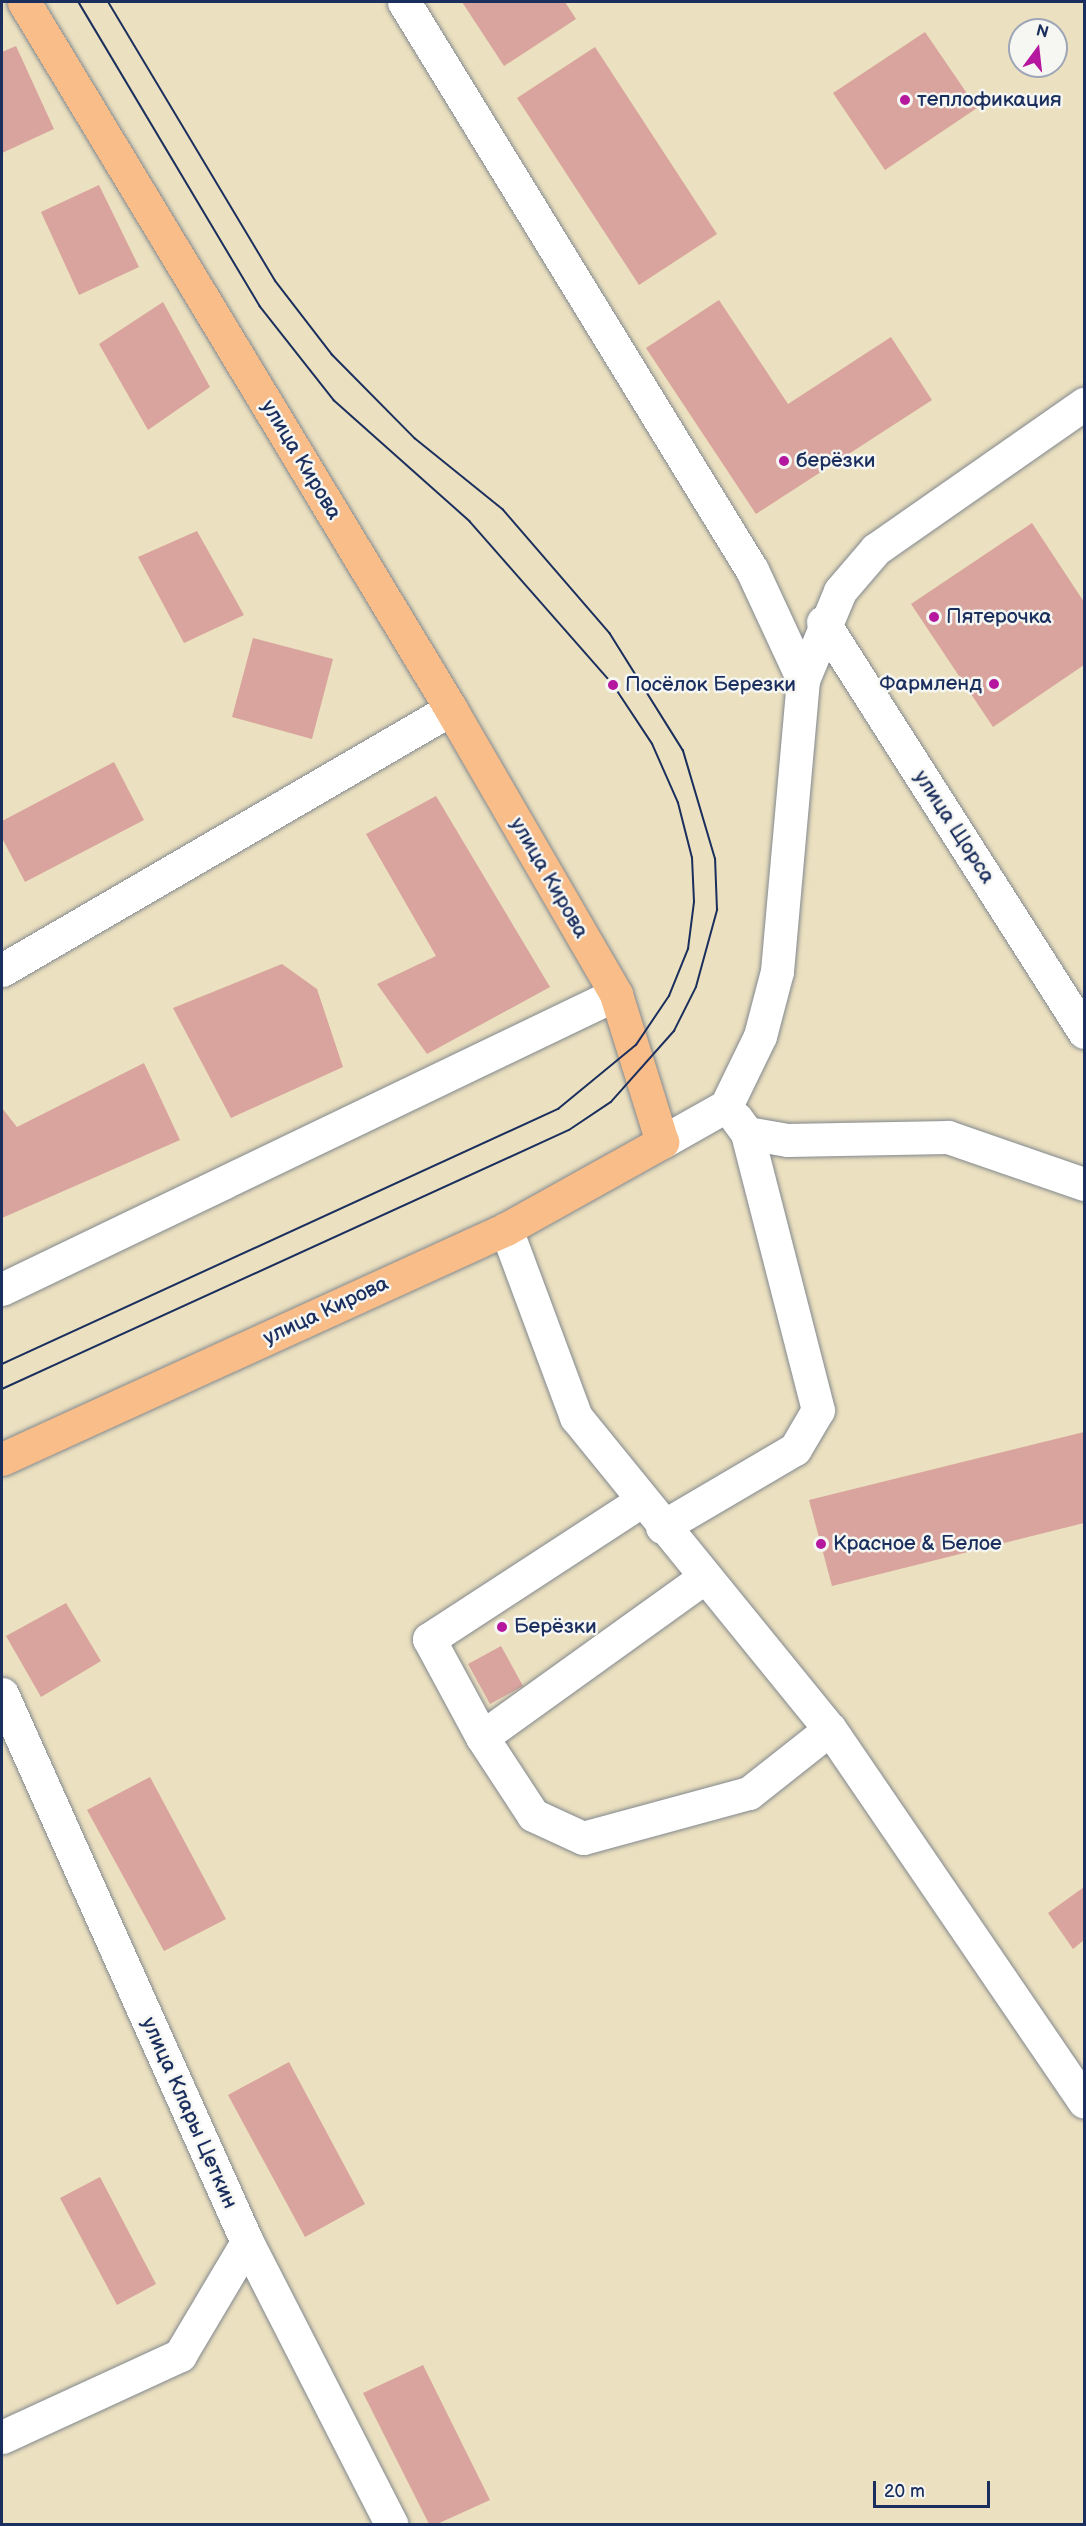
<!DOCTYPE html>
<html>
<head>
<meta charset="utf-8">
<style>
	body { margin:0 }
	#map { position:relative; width:1086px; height:2526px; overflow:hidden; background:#ebe0bf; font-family:"Balsamiq Sans",sans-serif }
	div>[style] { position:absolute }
	.building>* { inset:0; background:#d9a49d }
	.roads { filter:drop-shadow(0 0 2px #83888e) drop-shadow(0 0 2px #83888e) }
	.minor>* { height:33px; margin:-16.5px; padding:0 16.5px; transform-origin:16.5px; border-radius:16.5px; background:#fff }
	.major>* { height:33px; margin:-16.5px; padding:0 16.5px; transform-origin:16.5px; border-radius:16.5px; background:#f8bd88 }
	.tram>* { height:1.5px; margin:-0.75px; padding:0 0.75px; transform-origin:0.75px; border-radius:0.75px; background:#1b2f5e }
	.dots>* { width:16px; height:16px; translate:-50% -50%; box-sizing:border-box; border:3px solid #f6f6f2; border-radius:50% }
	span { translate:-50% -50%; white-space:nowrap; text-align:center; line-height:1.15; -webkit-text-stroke:5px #f6f6f2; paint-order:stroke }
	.poi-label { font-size:21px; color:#1b2f5e }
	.left { translate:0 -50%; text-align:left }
	.right { translate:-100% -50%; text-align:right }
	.street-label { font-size:21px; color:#1b2f5e }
	.frame { position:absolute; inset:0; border:3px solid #1b2f5e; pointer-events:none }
	.north { position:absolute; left:1008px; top:18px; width:60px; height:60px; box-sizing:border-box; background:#f6f6f2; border:2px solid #9ea6b7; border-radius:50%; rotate:15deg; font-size:16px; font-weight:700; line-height:24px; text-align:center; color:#1b2f5e }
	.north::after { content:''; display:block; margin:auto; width:21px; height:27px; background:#b5179e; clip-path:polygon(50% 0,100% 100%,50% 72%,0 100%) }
	.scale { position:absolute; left:873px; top:2481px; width:117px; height:27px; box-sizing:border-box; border:3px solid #1b2f5e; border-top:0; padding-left:8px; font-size:18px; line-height:21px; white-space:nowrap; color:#1b2f5e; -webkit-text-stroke:4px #f6f6f2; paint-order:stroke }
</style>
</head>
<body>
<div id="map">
	<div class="building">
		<i style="clip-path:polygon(462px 2px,565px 2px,576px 19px,504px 66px)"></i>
		<i style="clip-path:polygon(925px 32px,977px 108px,885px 170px,833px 93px)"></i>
		<i style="clip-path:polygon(16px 46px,54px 129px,2px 153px,2px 52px)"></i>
		<i style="clip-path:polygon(595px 47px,717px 234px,639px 285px,517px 98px)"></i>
		<i style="clip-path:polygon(99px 185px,139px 267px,79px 295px,41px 212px)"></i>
		<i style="clip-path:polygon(719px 300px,788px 404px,891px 337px,932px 400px,756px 514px,646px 348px)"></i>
		<i style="clip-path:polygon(163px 302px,210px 387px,148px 430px,99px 344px)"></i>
		<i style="clip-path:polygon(1032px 523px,1084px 602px,1084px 665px,993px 727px,911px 604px)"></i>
		<i style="clip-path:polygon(197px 531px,244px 615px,184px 643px,138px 557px)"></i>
		<i style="clip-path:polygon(253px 638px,333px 659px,312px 739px,232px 717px)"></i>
		<i style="clip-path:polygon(114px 762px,144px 820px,25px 882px,2px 838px,2px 821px)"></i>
		<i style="clip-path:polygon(436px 796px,550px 987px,427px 1054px,377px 984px,436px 956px,366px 834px)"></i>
		<i style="clip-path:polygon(282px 964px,317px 989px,343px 1067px,231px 1118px,173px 1008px)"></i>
		<i style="clip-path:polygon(144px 1063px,180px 1140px,2px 1218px,2px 1108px,17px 1127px)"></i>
		<i style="clip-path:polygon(1084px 1432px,1084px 1523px,832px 1586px,809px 1500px)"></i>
		<i style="clip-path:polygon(66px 1603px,101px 1661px,41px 1697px,6px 1636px)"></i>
		<i style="clip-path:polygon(501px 1646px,523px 1686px,490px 1704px,468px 1664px)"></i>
		<i style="clip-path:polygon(150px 1777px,226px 1919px,164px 1951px,87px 1810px)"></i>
		<i style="clip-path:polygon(1084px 1887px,1084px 1940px,1073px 1949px,1048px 1913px)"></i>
		<i style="clip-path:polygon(289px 2062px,365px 2204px,305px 2237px,228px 2095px)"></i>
		<i style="clip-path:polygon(100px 2177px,156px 2284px,117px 2305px,60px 2198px)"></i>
		<i style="clip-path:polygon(423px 2365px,490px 2500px,437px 2524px,429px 2524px,363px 2393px)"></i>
	</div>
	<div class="roads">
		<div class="minor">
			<i style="left:404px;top:2px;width:666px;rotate:58.51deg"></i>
			<i style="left:752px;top:570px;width:121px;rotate:65.1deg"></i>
			<i style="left:823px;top:622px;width:486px;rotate:57.5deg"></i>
			<i style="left:2px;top:970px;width:519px;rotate:-30.17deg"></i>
			<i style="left:736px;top:1118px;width:19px;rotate:54deg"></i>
			<i style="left:747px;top:1133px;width:41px;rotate:9.9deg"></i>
			<i style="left:787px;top:1140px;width:161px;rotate:-1.1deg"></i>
			<i style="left:948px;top:1137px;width:144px;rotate:19.1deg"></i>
			<i style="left:662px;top:1142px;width:73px;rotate:-29.4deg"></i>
			<i style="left:726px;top:1106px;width:78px;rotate:-64.1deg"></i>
			<i style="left:760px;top:1036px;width:67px;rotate:-75.3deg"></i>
			<i style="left:777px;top:971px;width:292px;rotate:-84.9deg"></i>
			<i style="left:803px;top:680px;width:96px;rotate:-67.4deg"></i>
			<i style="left:840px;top:591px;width:55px;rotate:-49.4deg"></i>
			<i style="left:876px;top:549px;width:254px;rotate:-34.9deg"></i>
			<i style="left:506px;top:1229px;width:201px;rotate:69.6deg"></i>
			<i style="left:576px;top:1417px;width:402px;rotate:50.9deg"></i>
			<i style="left:830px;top:1729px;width:451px;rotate:55.7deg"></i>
			<i style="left:2px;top:1289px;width:681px;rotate:-25.66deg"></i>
			<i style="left:641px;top:1501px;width:253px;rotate:146.9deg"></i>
			<i style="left:429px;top:1639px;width:111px;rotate:61.6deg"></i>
			<i style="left:482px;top:1737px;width:93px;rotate:56.8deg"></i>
			<i style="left:533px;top:1815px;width:55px;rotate:24.7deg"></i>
			<i style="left:583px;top:1838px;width:172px;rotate:-15.2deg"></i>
			<i style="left:749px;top:1793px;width:103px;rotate:-38.3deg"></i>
			<i style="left:662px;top:1527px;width:154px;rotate:-30.4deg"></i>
			<i style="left:795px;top:1449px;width:45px;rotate:-59.5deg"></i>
			<i style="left:818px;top:1410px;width:286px;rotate:-104.4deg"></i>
			<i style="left:2px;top:1694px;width:600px;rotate:65.91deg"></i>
			<i style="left:247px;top:2242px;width:317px;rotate:62.9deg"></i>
			<i style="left:482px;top:1737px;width:272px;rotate:-35.7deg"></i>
			<i style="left:2px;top:2437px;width:196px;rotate:-24.7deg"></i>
			<i style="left:180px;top:2355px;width:131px;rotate:-59.3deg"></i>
		</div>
		<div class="major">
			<i style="left:2px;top:1459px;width:554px;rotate:-24.53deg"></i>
			<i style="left:506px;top:1229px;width:179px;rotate:-29.1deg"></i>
			<i style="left:662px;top:1142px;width:155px;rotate:-107.3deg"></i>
			<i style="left:616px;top:994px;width:329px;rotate:-120.1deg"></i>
			<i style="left:451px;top:709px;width:826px;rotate:-121.13deg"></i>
		</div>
	</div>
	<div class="tram">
		<i style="left:2px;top:1364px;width:612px;rotate:-24.64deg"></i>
		<i style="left:558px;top:1109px;width:101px;rotate:-39.4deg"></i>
		<i style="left:636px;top:1045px;width:59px;rotate:-56deg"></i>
		<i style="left:669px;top:996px;width:51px;rotate:-68deg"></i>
		<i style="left:688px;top:949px;width:47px;rotate:-82.7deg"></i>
		<i style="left:694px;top:902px;width:44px;rotate:-92.6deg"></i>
		<i style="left:692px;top:858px;width:57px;rotate:-104.3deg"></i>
		<i style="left:678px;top:803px;width:64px;rotate:-113.8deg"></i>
		<i style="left:652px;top:744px;width:71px;rotate:-123.5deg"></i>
		<i style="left:613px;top:685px;width:217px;rotate:-131.3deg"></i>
		<i style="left:470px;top:522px;width:182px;rotate:-138.3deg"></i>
		<i style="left:334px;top:401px;width:120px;rotate:-128.2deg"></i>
		<i style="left:260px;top:307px;width:355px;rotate:-120.8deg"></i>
		<i style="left:2px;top:1389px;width:623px;rotate:-24.55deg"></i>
		<i style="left:569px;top:1130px;width:50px;rotate:-33.7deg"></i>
		<i style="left:611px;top:1102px;width:95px;rotate:-48.4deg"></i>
		<i style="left:674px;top:1031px;width:49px;rotate:-63.4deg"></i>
		<i style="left:696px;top:987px;width:80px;rotate:-74.7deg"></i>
		<i style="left:717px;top:910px;width:51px;rotate:-92.2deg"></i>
		<i style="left:715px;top:859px;width:113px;rotate:-106.5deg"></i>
		<i style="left:683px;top:751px;width:138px;rotate:-122deg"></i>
		<i style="left:610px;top:634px;width:164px;rotate:-130.8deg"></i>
		<i style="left:503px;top:510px;width:113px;rotate:-141.1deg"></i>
		<i style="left:415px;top:439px;width:118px;rotate:-134.7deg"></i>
		<i style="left:332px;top:355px;width:93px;rotate:-127.6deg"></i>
		<i style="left:275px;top:281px;width:325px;rotate:-120.9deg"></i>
	</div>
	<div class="dots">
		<i style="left:905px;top:100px;background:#b5179e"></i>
		<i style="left:784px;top:461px;background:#b5179e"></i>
		<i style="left:934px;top:617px;background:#b5179e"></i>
		<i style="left:994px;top:684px;background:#b5179e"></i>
		<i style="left:613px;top:685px;background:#b5179e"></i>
		<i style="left:821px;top:1544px;background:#b5179e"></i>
		<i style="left:502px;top:1627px;background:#b5179e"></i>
	</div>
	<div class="poi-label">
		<span class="left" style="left:917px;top:100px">теплофикация</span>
		<span class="left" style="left:796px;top:461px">берёзки</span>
		<span class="left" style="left:946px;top:617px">Пятерочка</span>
		<span class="right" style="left:982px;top:684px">Фармленд</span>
		<span class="left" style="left:625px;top:685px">Посёлок Березки</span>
		<span class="left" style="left:833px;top:1544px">Красное &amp; Белое</span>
		<span class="left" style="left:514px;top:1627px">Берёзки</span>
	</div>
	<div class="street-label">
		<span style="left:301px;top:460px;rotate:59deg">улица Кирова</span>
		<span style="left:954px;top:827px;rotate:57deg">улица Щорса</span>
		<span style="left:549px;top:878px;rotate:60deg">улица Кирова</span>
		<span style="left:326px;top:1311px;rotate:-25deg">улица Кирова</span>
		<span style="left:189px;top:2113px;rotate:66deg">улица Клары Цеткин</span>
	</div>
	<div class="frame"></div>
	<div class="north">N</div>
	<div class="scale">20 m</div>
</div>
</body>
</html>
